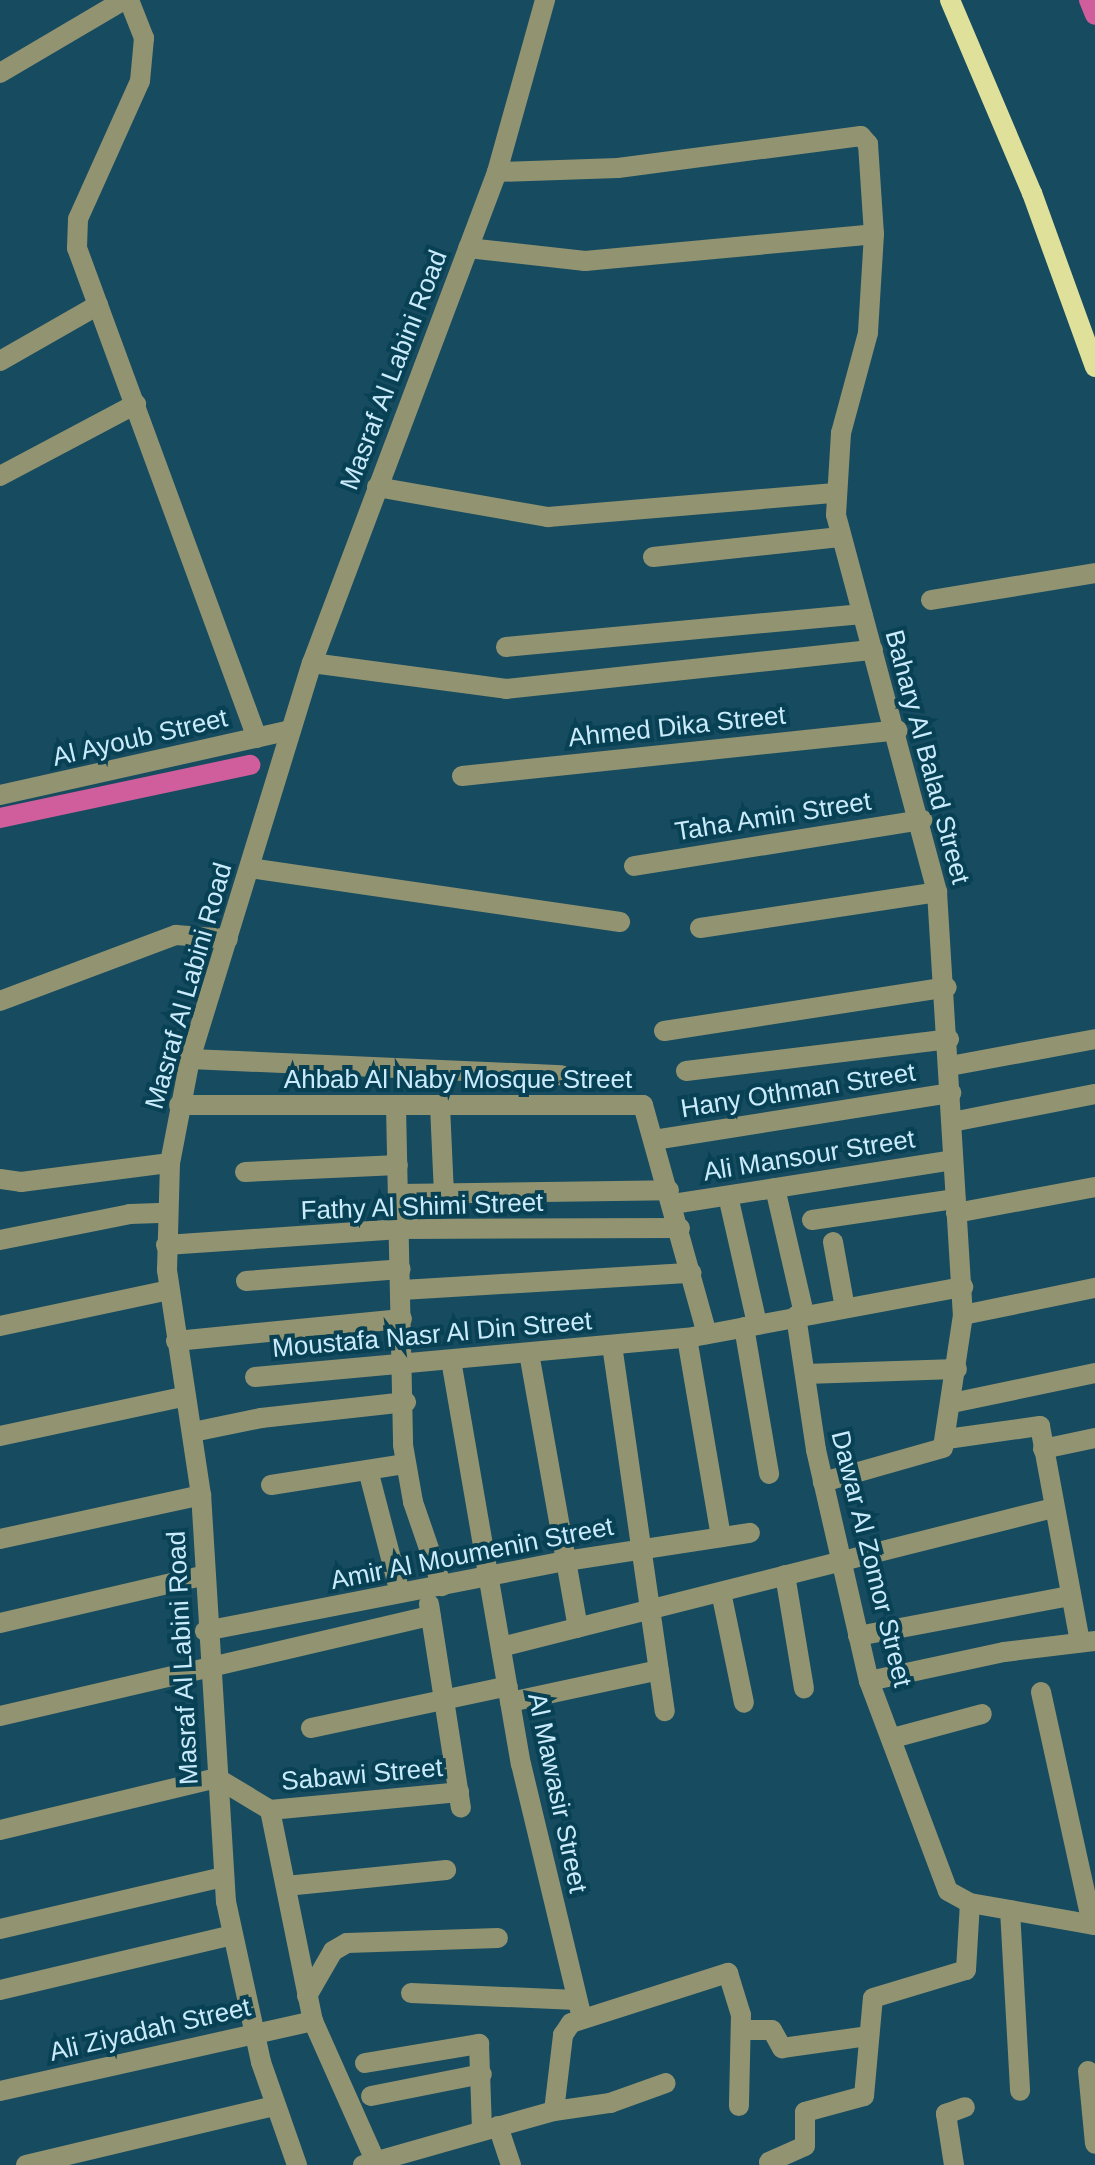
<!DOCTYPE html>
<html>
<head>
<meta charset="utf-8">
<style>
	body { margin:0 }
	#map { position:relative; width:1095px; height:2165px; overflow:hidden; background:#174b5f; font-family:Helvetica,sans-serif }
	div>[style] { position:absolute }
	.canal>* { height:20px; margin:-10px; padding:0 10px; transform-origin:10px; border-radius:10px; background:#d05d9c }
	.minor>* { height:20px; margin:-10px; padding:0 10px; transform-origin:10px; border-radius:10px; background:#929371 }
	.major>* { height:20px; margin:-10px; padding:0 10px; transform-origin:10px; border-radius:10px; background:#dfe09a }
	span { translate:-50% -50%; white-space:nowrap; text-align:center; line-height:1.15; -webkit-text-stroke:8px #084054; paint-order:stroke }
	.street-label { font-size:26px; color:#c9ebfc }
</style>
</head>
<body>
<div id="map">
	<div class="canal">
		<i style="left:1089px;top:0;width:16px;rotate:68deg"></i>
		<i style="left:0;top:818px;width:256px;rotate:-12deg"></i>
	</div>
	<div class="minor">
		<i style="left:129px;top:0;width:41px;rotate:68.5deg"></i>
		<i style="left:144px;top:38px;width:43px;rotate:95.3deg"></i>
		<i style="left:140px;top:81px;width:151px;rotate:114.2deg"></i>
		<i style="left:78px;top:219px;width:29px;rotate:92deg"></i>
		<i style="left:77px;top:248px;width:522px;rotate:69.83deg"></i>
		<i style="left:0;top:73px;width:144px;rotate:-30.5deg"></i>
		<i style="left:497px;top:172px;width:121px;rotate:-1.9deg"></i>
		<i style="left:618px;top:168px;width:245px;rotate:-7.5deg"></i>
		<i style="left:861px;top:136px;width:11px;rotate:49deg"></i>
		<i style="left:868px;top:144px;width:90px;rotate:86.2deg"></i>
		<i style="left:874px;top:234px;width:99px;rotate:93.5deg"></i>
		<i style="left:868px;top:333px;width:104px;rotate:105.1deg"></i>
		<i style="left:841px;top:433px;width:82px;rotate:93.5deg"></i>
		<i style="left:836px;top:515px;width:390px;rotate:75deg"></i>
		<i style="left:937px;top:892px;width:424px;rotate:86.5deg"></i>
		<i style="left:963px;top:1315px;width:134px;rotate:98.6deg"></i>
		<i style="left:943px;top:1448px;width:125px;rotate:164.2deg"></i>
		<i style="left:468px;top:248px;width:118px;rotate:6.3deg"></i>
		<i style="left:585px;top:261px;width:290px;rotate:-5.3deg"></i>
		<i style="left:0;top:361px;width:113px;rotate:-29.7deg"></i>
		<i style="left:0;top:476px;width:154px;rotate:-27.9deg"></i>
		<i style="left:377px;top:487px;width:174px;rotate:10deg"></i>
		<i style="left:548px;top:517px;width:288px;rotate:-4.8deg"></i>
		<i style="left:653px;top:557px;width:188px;rotate:-6.1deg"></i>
		<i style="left:931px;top:600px;width:166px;rotate:-9.3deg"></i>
		<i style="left:506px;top:647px;width:358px;rotate:-5.3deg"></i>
		<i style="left:312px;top:663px;width:196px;rotate:7.6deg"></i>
		<i style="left:506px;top:689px;width:369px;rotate:-6.1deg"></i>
		<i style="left:462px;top:776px;width:438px;rotate:-6deg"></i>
		<i style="left:0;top:795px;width:298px;rotate:-12.6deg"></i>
		<i style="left:634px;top:866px;width:292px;rotate:-9.1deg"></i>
		<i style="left:250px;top:868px;width:374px;rotate:8.3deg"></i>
		<i style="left:700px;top:928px;width:240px;rotate:-8.6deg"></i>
		<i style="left:0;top:1001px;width:188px;rotate:-20.6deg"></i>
		<i style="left:176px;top:935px;width:52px;rotate:4.4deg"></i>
		<i style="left:664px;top:1031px;width:286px;rotate:-8.8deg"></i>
		<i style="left:190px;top:1059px;width:372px;rotate:2.5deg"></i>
		<i style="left:950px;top:1066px;width:147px;rotate:-10.5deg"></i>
		<i style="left:686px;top:1071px;width:265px;rotate:-6.9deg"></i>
		<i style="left:179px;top:1105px;width:464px"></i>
		<i style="left:643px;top:1105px;width:238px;rotate:74.4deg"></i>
		<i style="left:396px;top:1106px;width:339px;rotate:88.8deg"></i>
		<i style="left:403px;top:1445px;width:58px;rotate:80deg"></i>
		<i style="left:413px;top:1502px;width:89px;rotate:71deg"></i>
		<i style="left:440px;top:1106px;width:88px;rotate:87.4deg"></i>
		<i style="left:952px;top:1122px;width:146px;rotate:-11.1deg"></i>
		<i style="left:654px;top:1140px;width:301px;rotate:-9deg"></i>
		<i style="left:245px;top:1172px;width:153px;rotate:-2.6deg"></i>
		<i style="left:0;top:1179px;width:21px;rotate:8deg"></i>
		<i style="left:21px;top:1182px;width:150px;rotate:-7.3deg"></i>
		<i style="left:775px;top:1188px;width:129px;rotate:77deg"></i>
		<i style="left:399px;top:1194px;width:270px;rotate:-0.8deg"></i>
		<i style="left:728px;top:1196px;width:131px;rotate:77.2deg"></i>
		<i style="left:673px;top:1204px;width:283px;rotate:-8.9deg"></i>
		<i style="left:956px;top:1213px;width:141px;rotate:-10.6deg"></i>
		<i style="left:812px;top:1220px;width:145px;rotate:-8.4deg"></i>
		<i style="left:0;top:1240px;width:133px;rotate:-11.3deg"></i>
		<i style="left:130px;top:1214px;width:36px;rotate:-2deg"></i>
		<i style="left:833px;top:1242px;width:67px;rotate:79.7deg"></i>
		<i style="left:166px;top:1245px;width:235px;rotate:-3.9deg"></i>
		<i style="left:400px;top:1229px;width:280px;rotate:-0.2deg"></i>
		<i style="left:246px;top:1281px;width:155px;rotate:-4.4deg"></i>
		<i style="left:402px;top:1290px;width:290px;rotate:-3.4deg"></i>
		<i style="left:963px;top:1315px;width:135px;rotate:-11.6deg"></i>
		<i style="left:796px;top:1316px;width:135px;rotate:81.5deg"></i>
		<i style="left:816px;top:1450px;width:237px;rotate:77.1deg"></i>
		<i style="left:869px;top:1681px;width:224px;rotate:69.4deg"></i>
		<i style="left:948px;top:1891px;width:25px;rotate:29deg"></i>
		<i style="left:970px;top:1903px;width:127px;rotate:10deg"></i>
		<i style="left:0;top:1326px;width:173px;rotate:-12deg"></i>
		<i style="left:744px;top:1327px;width:149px;rotate:80.3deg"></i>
		<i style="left:687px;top:1338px;width:202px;rotate:80.3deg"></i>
		<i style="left:176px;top:1341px;width:227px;rotate:-5.6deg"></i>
		<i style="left:612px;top:1345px;width:370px;rotate:81.8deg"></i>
		<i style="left:529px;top:1353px;width:279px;rotate:79.9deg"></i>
		<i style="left:451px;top:1360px;width:410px;rotate:80.2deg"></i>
		<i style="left:521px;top:1764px;width:262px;rotate:76.5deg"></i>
		<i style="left:805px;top:1374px;width:152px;rotate:-1.9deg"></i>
		<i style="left:255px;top:1377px;width:434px;rotate:-5.2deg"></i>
		<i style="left:687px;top:1338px;width:281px;rotate:-10.5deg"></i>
		<i style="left:952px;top:1403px;width:146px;rotate:-11.8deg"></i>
		<i style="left:193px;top:1432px;width:69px;rotate:-11.6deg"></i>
		<i style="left:261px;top:1418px;width:146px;rotate:-6.3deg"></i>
		<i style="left:0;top:1436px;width:190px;rotate:-12.1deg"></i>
		<i style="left:947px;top:1439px;width:94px;rotate:-8deg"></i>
		<i style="left:1040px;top:1426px;width:220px;rotate:79.5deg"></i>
		<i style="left:1043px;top:1449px;width:53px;rotate:-11.9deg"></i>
		<i style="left:368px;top:1470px;width:127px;rotate:75.4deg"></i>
		<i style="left:271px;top:1485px;width:136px;rotate:-8.9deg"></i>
		<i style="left:0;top:1539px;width:206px;rotate:-12.3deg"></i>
		<i style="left:785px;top:1575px;width:115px;rotate:80.5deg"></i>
		<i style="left:721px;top:1592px;width:113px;rotate:78.3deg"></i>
		<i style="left:429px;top:1604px;width:206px;rotate:81.1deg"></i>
		<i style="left:0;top:1623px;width:207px;rotate:-13.1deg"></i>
		<i style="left:205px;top:1631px;width:368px;rotate:-11deg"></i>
		<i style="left:566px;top:1561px;width:186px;rotate:-8.7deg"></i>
		<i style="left:858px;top:1636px;width:216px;rotate:-10.7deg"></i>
		<i style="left:501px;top:1647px;width:569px;rotate:-14.13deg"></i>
		<i style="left:869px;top:1681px;width:138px;rotate:-12.1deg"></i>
		<i style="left:1004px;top:1652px;width:92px;rotate:-6.9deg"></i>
		<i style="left:1041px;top:1692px;width:238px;rotate:77.6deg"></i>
		<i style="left:510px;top:1702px;width:152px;rotate:-12.1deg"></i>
		<i style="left:0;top:1716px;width:442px;rotate:-13.1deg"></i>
		<i style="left:311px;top:1728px;width:201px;rotate:-12deg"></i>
		<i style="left:893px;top:1738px;width:92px;rotate:-15.1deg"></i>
		<i style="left:270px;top:1810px;width:190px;rotate:-5.4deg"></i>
		<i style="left:0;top:1830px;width:223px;rotate:-13.5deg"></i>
		<i style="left:217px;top:1778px;width:62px;rotate:31.1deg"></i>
		<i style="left:270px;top:1810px;width:215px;rotate:78.5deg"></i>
		<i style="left:313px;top:2021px;width:158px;rotate:66deg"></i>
		<i style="left:286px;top:1886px;width:161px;rotate:-5.7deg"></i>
		<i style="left:1010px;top:1910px;width:181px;rotate:86.8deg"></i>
		<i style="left:0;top:1929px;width:229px;rotate:-13.1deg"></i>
		<i style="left:0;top:1990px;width:238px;rotate:-13.3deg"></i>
		<i style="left:411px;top:1993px;width:166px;rotate:2.4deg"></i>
		<i style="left:307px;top:1996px;width:52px;rotate:-60deg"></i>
		<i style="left:333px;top:1951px;width:16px;rotate:-30deg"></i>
		<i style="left:347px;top:1943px;width:151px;rotate:-1.9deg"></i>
		<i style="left:742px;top:2030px;width:30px"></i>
		<i style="left:772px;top:2030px;width:21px;rotate:61deg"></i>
		<i style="left:782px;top:2048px;width:88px;rotate:-7.9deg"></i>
		<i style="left:365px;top:2063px;width:116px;rotate:-9.5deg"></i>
		<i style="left:479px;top:2044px;width:86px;rotate:88deg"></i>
		<i style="left:1088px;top:2071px;width:73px;rotate:84.5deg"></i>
		<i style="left:0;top:2091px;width:321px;rotate:-12.6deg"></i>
		<i style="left:371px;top:2096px;width:113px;rotate:-11.2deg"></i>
		<i style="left:554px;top:2111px;width:77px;rotate:-83.2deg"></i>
		<i style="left:563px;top:2035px;width:14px;rotate:-56deg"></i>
		<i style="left:571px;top:2023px;width:165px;rotate:-17.7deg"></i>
		<i style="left:728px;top:1973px;width:44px;rotate:72.8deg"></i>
		<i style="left:741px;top:2015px;width:91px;rotate:91.3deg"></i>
		<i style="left:498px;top:2126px;width:41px;rotate:71.6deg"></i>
		<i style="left:769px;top:2162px;width:39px;rotate:-24deg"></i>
		<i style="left:805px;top:2146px;width:34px;rotate:-90deg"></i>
		<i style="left:805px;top:2112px;width:61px;rotate:-15.2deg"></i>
		<i style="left:864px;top:2096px;width:98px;rotate:-84.8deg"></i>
		<i style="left:873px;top:1998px;width:97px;rotate:-16.8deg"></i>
		<i style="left:966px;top:1970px;width:67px;rotate:-86.6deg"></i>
		<i style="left:26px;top:2165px;width:255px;rotate:-13.4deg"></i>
		<i style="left:297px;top:2165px;width:109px;rotate:-109.3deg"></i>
		<i style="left:261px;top:2062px;width:164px;rotate:-102.3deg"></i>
		<i style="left:226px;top:1902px;width:408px;rotate:-93.5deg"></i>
		<i style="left:201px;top:1495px;width:228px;rotate:-98.6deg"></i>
		<i style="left:167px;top:1270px;width:107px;rotate:-88.4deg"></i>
		<i style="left:170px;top:1163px;width:106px;rotate:-79.1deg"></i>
		<i style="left:190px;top:1059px;width:414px;rotate:-72.9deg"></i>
		<i style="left:312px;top:663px;width:525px;rotate:-69.35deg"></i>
		<i style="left:497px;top:172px;width:179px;rotate:-74.4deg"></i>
		<i style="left:363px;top:2165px;width:198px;rotate:-15.8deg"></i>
		<i style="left:554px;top:2111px;width:57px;rotate:-8.1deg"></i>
		<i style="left:610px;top:2103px;width:59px;rotate:-19.7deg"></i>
		<i style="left:954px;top:2165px;width:52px;rotate:-98.9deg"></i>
		<i style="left:946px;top:2114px;width:20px;rotate:-20deg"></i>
	</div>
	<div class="major">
		<i style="left:950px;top:0;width:210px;rotate:67deg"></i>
		<i style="left:1032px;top:193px;width:185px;rotate:70.1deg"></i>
	</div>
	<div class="street-label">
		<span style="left:394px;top:370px;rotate:-69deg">Masraf Al Labini Road</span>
		<span style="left:677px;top:727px;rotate:-6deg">Ahmed Dika Street</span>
		<span style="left:140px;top:738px;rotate:-13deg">Al Ayoub Street</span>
		<span style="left:927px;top:757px;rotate:75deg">Bahary Al Balad Street</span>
		<span style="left:773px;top:817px;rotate:-9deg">Taha Amin Street</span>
		<span style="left:189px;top:986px;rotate:-74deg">Masraf Al Labini Road</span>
		<span style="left:458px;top:1080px">Ahbab Al Naby Mosque Street</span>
		<span style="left:798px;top:1091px;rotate:-9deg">Hany Othman Street</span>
		<span style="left:809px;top:1156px;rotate:-9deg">Ali Mansour Street</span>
		<span style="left:422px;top:1207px;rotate:-2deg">Fathy Al Shimi Street</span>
		<span style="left:432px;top:1335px;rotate:-5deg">Moustafa Nasr Al Din Street</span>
		<span style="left:472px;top:1554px;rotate:-11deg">Amir Al Moumenin Street</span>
		<span style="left:871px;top:1559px;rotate:76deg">Dawar Al Zomor Street</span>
		<span style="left:183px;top:1658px;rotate:-93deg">Masraf Al Labini Road</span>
		<span style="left:362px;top:1775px;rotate:-5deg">Sabawi Street</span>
		<span style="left:557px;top:1793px;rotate:78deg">Al Mawasir Street</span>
		<span style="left:150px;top:2030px;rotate:-13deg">Ali Ziyadah Street</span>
	</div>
</div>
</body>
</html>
